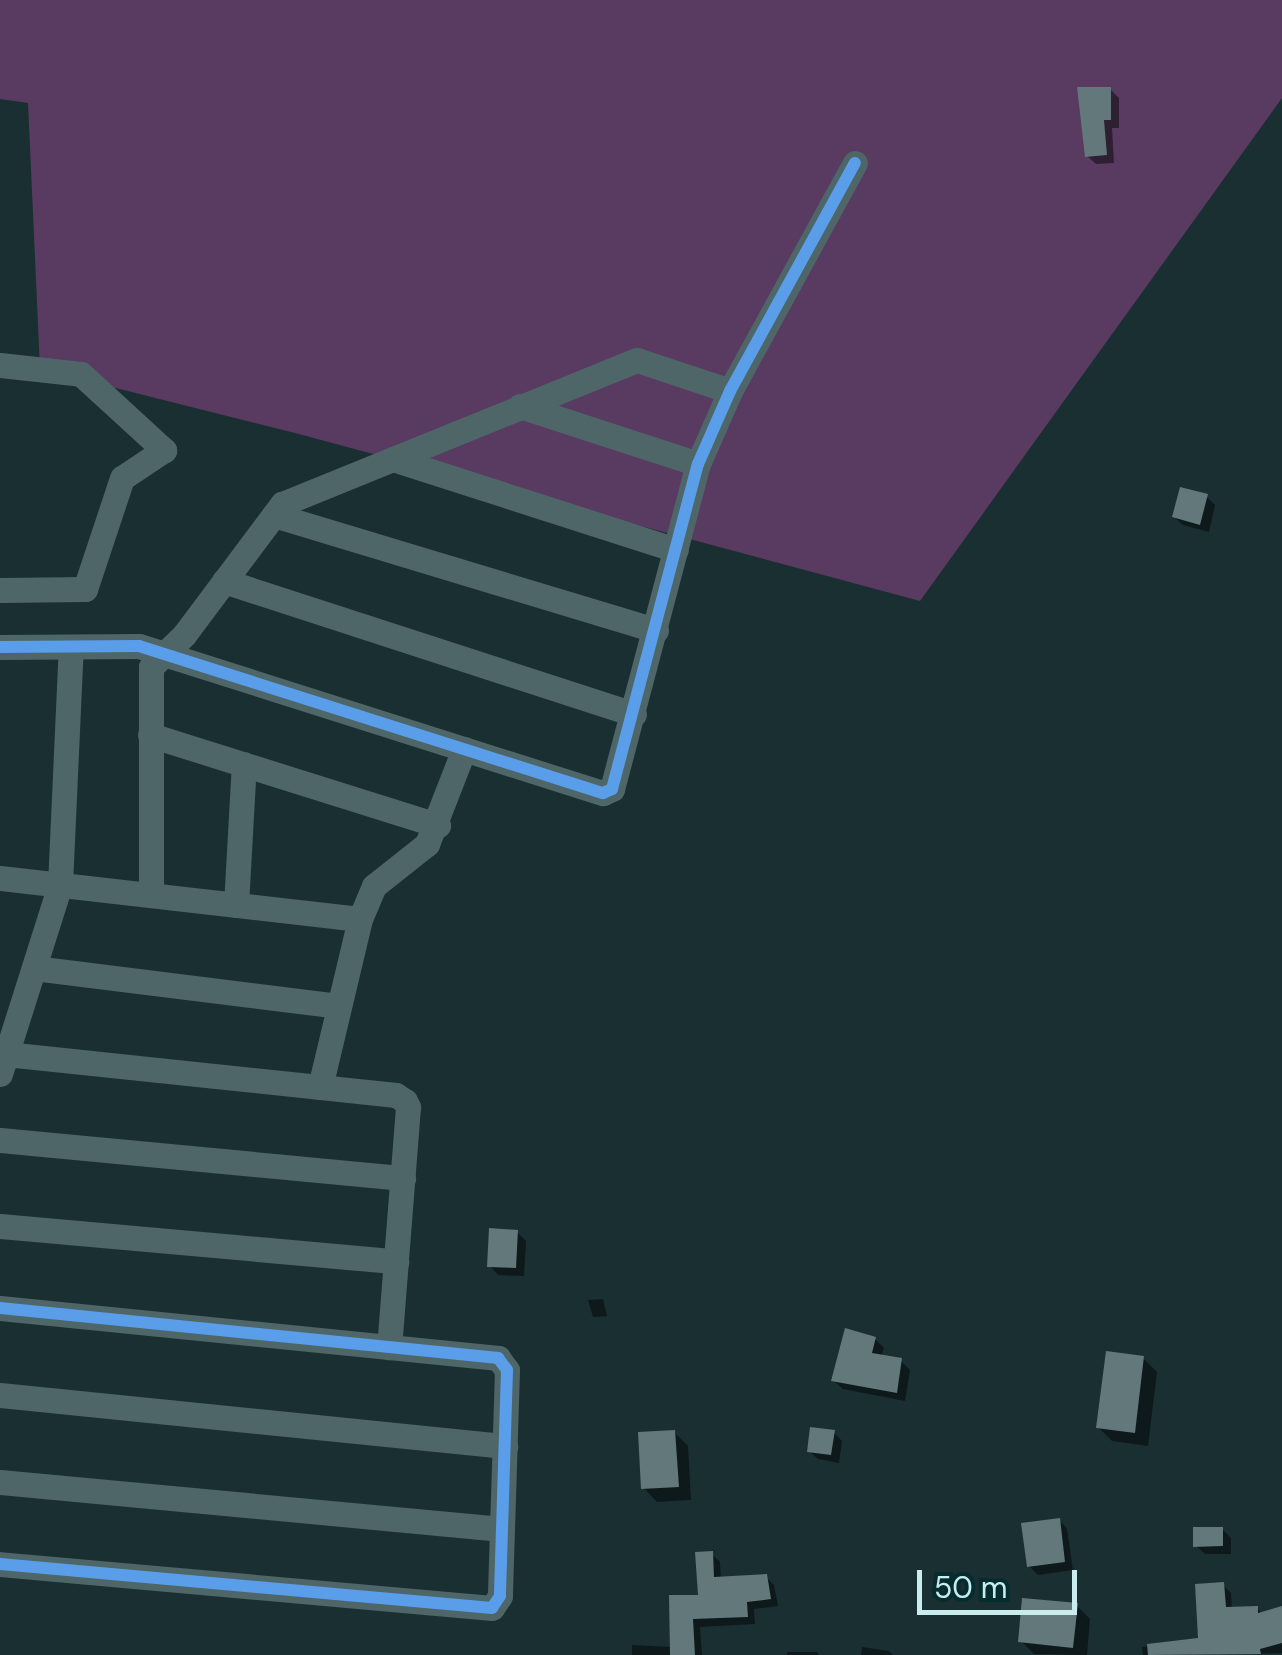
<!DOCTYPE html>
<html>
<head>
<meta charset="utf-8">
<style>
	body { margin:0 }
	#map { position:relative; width:1282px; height:1655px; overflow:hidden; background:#1a2f31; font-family:"DM Sans",sans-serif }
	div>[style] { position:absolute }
	.green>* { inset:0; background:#593a61 }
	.shadow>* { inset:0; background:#0007 }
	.building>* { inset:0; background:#62787a }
	.street>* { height:25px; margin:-12.5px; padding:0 12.5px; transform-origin:12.5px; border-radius:12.5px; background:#4e6668 }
	.cycleway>* { height:12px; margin:-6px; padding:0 6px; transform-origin:6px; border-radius:6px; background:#5a9eea }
	span { translate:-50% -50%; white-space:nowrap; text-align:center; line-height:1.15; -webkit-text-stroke:10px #052d30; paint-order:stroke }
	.scale { position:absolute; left:917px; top:1570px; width:160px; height:45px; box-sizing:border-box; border:5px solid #caecef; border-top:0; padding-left:12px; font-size:30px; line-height:35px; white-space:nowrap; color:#caecef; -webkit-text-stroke:8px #052d30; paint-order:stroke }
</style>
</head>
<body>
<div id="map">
	<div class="green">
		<i style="clip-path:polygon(0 0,1282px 0,1282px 98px,920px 601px,295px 433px,40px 369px,28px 103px,0 99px)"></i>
	</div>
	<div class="shadow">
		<i style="clip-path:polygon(1110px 89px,1119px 98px,1119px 128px,1112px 128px,1114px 163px,1096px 164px,1087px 156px)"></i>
		<i style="clip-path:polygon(1207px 497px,1215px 505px,1209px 532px,1183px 525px,1174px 517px)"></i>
		<i style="clip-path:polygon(517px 1232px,526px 1241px,524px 1276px,498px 1275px,490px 1266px)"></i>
		<i style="clip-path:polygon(603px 1299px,607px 1316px,593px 1317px,588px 1300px)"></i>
		<i style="clip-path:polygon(875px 1339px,884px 1348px,881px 1357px,901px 1361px,910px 1370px,905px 1401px,843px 1389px,834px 1381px)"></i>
		<i style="clip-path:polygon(1143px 1358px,1157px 1372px,1148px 1446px,1112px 1441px,1098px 1427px)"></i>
		<i style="clip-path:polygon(674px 1432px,688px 1446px,691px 1500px,657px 1502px,644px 1488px)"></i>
		<i style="clip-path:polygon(833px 1432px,842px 1441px,839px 1463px,818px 1459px,809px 1451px)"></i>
		<i style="clip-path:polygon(1059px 1520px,1067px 1529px,1073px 1570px,1038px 1575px,1029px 1566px)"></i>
		<i style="clip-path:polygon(1222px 1529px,1231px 1538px,1231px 1554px,1205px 1554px,1196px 1546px)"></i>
		<i style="clip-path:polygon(712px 1554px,720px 1562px,721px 1579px,766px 1577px,774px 1585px,778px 1606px,754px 1609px,755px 1624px,700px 1627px,702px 1655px,632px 1655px,632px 1645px,672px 1647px,701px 1598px)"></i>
		<i style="clip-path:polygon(1223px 1585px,1231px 1593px,1232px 1610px,1257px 1608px,1262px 1614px,1282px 1609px,1282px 1653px,1143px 1655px,1142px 1647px,1201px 1640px)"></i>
		<i style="clip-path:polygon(1077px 1606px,1090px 1619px,1087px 1655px,1034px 1654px,1021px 1641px)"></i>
		<i style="clip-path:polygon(862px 1647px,889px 1651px,893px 1655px,861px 1655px)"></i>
		<i style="clip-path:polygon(787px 1652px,817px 1652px,819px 1655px,787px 1655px)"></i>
	</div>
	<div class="building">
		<i style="clip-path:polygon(1077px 87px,1111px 87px,1111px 120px,1104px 120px,1107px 155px,1085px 157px)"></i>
		<i style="clip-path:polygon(1180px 487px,1208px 494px,1200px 525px,1172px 517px)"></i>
		<i style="clip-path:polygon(489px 1228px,518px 1230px,516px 1268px,487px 1267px)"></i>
		<i style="clip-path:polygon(845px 1328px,876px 1337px,872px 1353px,902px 1358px,897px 1393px,831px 1381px)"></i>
		<i style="clip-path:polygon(1106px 1351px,1144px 1356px,1135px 1433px,1096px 1428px)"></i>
		<i style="clip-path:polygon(810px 1427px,835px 1430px,831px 1455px,807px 1452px)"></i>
		<i style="clip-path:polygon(675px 1430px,679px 1487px,641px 1489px,638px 1432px)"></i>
		<i style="clip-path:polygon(1060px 1518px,1065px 1562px,1027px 1567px,1021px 1523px)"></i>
		<i style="clip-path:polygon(1193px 1527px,1223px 1527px,1223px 1546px,1193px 1547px)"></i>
		<i style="clip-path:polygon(713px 1551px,714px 1577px,767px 1574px,771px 1599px,747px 1602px,748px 1617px,693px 1619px,695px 1655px,670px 1655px,669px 1595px,698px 1595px,695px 1552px)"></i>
		<i style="clip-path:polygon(1224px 1582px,1226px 1607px,1258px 1606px,1258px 1613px,1282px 1606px,1282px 1643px,1260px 1649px,1261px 1654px,1148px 1655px,1147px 1644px,1198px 1638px,1195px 1584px)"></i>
		<i style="clip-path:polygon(1022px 1598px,1078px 1603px,1073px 1648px,1018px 1642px)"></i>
	</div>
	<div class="street">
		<i style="left:0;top:365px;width:81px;rotate:6.3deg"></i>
		<i style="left:81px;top:374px;width:113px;rotate:42.5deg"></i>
		<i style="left:164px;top:450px;width:50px;rotate:146.3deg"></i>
		<i style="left:122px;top:478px;width:117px;rotate:108.4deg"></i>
		<i style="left:85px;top:589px;width:85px;rotate:179.3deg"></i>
		<i style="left:520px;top:406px;width:187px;rotate:18deg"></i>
		<i style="left:393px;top:459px;width:297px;rotate:17.8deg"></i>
		<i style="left:274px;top:515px;width:399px;rotate:16.8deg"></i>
		<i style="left:224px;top:581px;width:431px;rotate:18deg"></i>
		<i style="left:0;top:647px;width:139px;rotate:-0.4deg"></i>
		<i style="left:139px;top:646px;width:487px;rotate:17.6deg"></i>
		<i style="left:603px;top:793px;width:10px;rotate:-24deg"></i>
		<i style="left:612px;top:789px;width:336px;rotate:-75.2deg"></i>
		<i style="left:698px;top:464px;width:80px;rotate:-66.3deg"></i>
		<i style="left:730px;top:391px;width:260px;rotate:-61.3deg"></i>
		<i style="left:150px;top:735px;width:302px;rotate:17.4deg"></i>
		<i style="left:0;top:878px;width:362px;rotate:6.5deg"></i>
		<i style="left:151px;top:895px;width:228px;rotate:-90deg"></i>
		<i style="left:151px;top:667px;width:46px;rotate:-44.1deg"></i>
		<i style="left:184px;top:635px;width:164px;rotate:-53.2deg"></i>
		<i style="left:282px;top:504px;width:383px;rotate:-22.1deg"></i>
		<i style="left:637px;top:360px;width:98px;rotate:18.4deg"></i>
		<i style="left:236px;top:905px;width:141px;rotate:-86.8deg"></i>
		<i style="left:34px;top:968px;width:307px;rotate:7.1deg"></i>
		<i style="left:6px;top:1054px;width:392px;rotate:6deg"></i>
		<i style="left:396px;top:1095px;width:11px;rotate:34deg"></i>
		<i style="left:405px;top:1101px;width:7px;rotate:63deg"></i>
		<i style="left:408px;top:1107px;width:241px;rotate:94.5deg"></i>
		<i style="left:0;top:1074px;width:198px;rotate:-72.4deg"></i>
		<i style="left:60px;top:885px;width:238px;rotate:-87.4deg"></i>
		<i style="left:320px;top:1087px;width:173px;rotate:-76.6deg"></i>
		<i style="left:360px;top:919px;width:36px;rotate:-67deg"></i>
		<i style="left:374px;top:886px;width:68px;rotate:-38.4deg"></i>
		<i style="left:427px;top:844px;width:102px;rotate:-68.7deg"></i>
		<i style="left:0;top:1140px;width:405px;rotate:5.4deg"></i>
		<i style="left:0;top:1226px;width:398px;rotate:5.1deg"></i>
		<i style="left:0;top:1308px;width:501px;rotate:5.73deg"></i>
		<i style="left:498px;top:1358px;width:15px;rotate:53deg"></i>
		<i style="left:507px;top:1370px;width:226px;rotate:91.8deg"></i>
		<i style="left:500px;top:1596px;width:14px;rotate:124deg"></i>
		<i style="left:492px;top:1608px;width:494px;rotate:-174.9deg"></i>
		<i style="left:0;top:1395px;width:508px;rotate:5.77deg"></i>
		<i style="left:0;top:1482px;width:504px;rotate:5.35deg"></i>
	</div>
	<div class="cycleway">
		<i style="left:0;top:647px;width:139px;rotate:-0.4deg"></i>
		<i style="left:139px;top:646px;width:487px;rotate:17.6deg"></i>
		<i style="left:603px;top:793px;width:10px;rotate:-24deg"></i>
		<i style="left:612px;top:789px;width:336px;rotate:-75.2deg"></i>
		<i style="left:698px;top:464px;width:80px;rotate:-66.3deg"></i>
		<i style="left:730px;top:391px;width:260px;rotate:-61.3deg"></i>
		<i style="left:0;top:1308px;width:501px;rotate:5.73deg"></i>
		<i style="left:498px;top:1358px;width:15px;rotate:53deg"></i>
		<i style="left:507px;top:1370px;width:226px;rotate:91.8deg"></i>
		<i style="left:500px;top:1596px;width:14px;rotate:124deg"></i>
		<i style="left:492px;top:1608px;width:494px;rotate:-174.9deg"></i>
	</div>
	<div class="scale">50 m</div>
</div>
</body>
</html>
